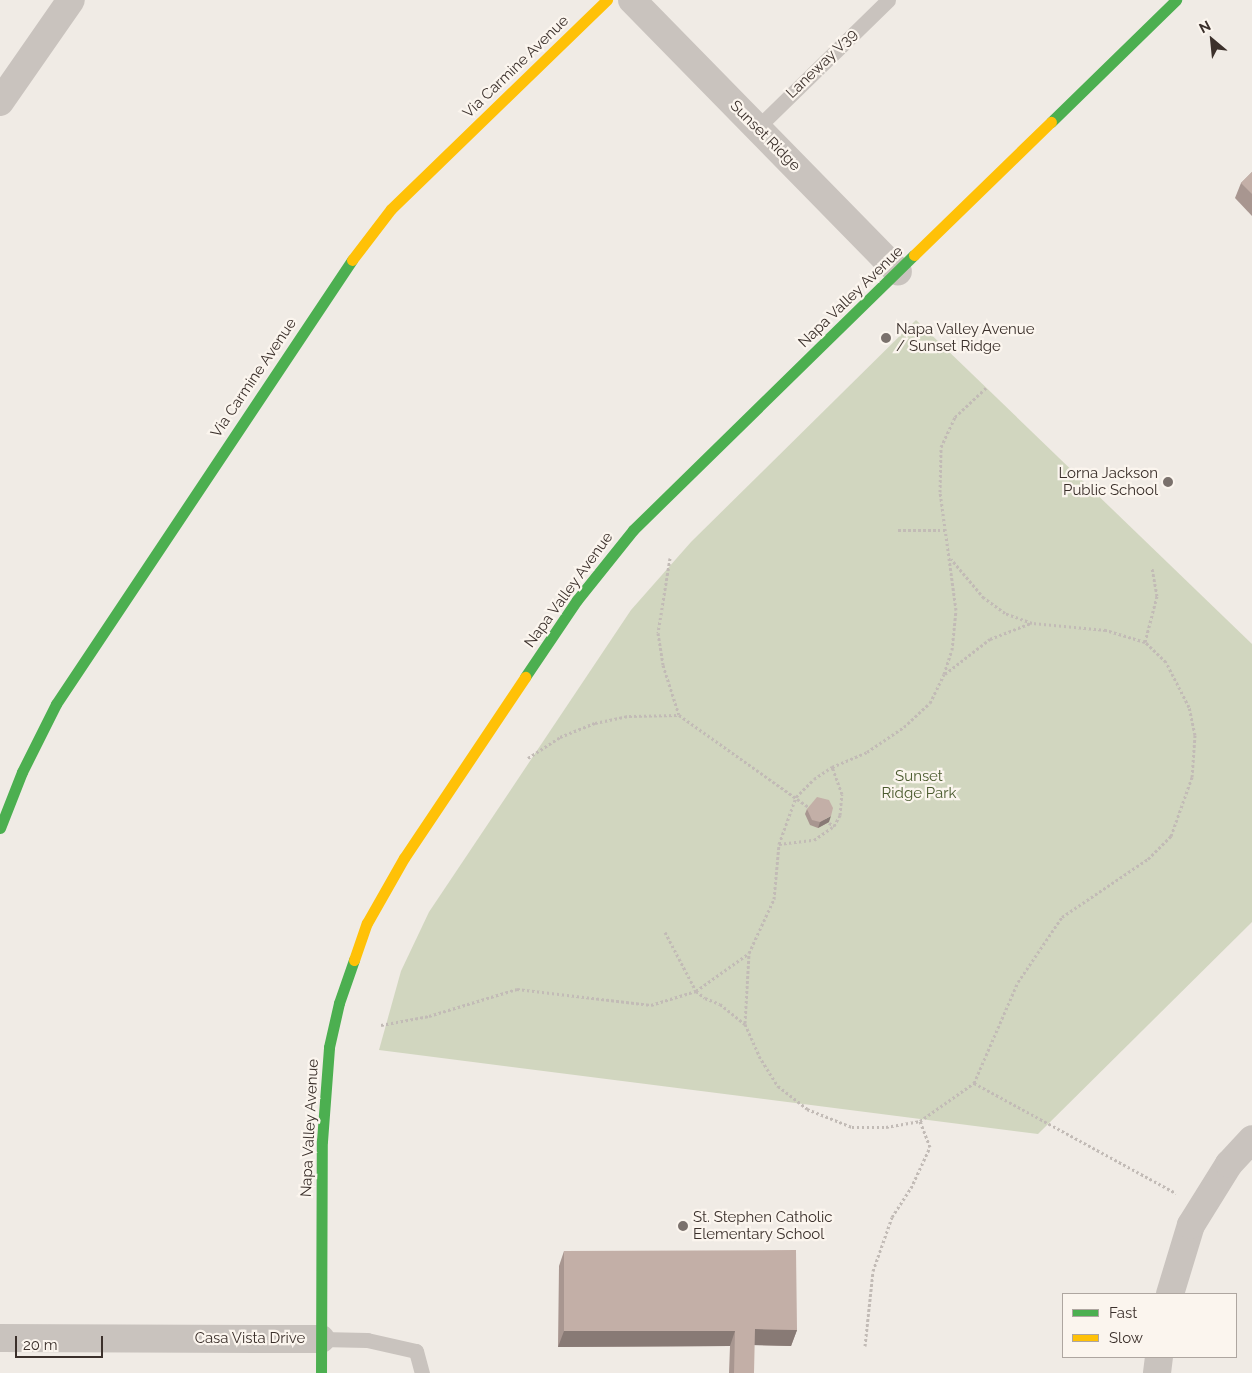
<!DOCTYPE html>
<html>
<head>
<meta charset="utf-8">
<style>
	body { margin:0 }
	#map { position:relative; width:1252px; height:1373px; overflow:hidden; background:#f0ebe5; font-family:Raleway,sans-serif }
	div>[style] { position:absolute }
	.green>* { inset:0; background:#d1d6bf }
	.path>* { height:3px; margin-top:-1.5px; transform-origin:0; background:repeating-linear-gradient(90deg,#c2bbb6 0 2.5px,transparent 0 5px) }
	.lane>* { height:15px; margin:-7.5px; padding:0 7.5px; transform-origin:7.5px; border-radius:7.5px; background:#c9c3be }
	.street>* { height:28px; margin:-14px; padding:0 14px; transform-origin:14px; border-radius:14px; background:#c9c3be }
	.fast>* { height:11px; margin:-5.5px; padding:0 5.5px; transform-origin:5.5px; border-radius:5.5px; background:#4caf50 }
	.slow>* { height:11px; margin:-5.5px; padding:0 5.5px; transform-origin:5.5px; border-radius:5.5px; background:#ffc107 }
	.wall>* { inset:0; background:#a89690 }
	.shaded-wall>* { inset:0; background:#887a75 }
	.building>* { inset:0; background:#c3afa7 }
	.dots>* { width:14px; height:14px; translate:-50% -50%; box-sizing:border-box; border:2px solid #fbf5ee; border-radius:50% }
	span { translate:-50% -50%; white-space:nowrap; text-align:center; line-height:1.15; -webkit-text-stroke:4.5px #fbf5ee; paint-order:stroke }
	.street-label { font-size:15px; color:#3b302b }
	.poi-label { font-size:15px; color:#3b302b }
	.left { translate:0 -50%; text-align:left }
	.right { translate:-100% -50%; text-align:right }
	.park-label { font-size:15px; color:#4a5a2e }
	.legend { position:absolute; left:1062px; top:1293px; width:175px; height:65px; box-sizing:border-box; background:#fbf5ee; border:1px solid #aea6a0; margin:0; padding:6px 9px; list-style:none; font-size:15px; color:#3b302b }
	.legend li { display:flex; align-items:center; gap:10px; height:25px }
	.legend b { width:25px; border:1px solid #aea6a0 }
	.north { position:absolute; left:1187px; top:15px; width:50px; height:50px; -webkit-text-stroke:4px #fbf5ee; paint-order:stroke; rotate:332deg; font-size:14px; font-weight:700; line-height:20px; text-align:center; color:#3b302b }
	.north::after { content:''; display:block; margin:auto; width:18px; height:22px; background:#3b302b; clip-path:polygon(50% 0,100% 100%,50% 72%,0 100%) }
	.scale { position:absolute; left:15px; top:1336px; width:88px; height:22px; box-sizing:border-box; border:2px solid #3b302b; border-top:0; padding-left:6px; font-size:15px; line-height:18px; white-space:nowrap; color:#3b302b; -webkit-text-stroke:4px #fbf5ee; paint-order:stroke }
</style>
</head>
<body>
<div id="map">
	<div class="green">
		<i style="clip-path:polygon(916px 320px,1252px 644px,1252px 922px,1038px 1134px,379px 1050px,401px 971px,429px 912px,631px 610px,691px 542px)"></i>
	</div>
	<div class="path">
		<i style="left:898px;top:530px;width:48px"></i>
		<i style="left:670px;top:558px;width:76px;rotate:99.1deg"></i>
		<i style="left:658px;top:633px;width:32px;rotate:81deg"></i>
		<i style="left:663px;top:665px;width:52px;rotate:72.3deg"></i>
		<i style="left:679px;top:715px;width:161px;rotate:35.4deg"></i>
		<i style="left:1145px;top:642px;width:48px;rotate:-75.4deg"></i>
		<i style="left:1157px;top:596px;width:29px;rotate:-100deg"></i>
		<i style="left:945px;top:674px;width:57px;rotate:-37.9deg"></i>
		<i style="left:990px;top:639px;width:44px;rotate:-21.3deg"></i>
		<i style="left:528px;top:758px;width:38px;rotate:-33deg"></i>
		<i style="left:560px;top:737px;width:38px;rotate:-22deg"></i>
		<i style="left:595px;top:723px;width:35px;rotate:-12deg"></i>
		<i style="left:629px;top:716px;width:50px;rotate:-1.1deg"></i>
		<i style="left:825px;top:820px;width:11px;rotate:34deg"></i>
		<i style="left:779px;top:844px;width:35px;rotate:-7deg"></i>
		<i style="left:814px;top:840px;width:24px;rotate:-35deg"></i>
		<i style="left:834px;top:826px;width:13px;rotate:-61deg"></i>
		<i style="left:840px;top:815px;width:21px;rotate:-85deg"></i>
		<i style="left:842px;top:794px;width:29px;rotate:-110deg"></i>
		<i style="left:665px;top:932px;width:67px;rotate:62.3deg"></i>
		<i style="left:696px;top:991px;width:11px;rotate:38deg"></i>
		<i style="left:705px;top:998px;width:16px;rotate:22deg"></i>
		<i style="left:720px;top:1004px;width:32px;rotate:39deg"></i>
		<i style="left:745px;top:1024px;width:35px;rotate:66deg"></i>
		<i style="left:759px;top:1056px;width:36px;rotate:58deg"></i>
		<i style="left:778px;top:1086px;width:37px;rotate:38deg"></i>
		<i style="left:807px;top:1109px;width:48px;rotate:21.8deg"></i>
		<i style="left:852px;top:1127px;width:34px"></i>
		<i style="left:886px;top:1127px;width:35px;rotate:-10deg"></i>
		<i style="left:920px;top:1121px;width:66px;rotate:-35.1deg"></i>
		<i style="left:974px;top:1083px;width:110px;rotate:-66.5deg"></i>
		<i style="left:1018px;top:982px;width:78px;rotate:-55.9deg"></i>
		<i style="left:1062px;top:917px;width:104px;rotate:-34deg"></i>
		<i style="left:1148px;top:859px;width:33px;rotate:-45deg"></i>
		<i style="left:1171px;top:836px;width:63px;rotate:-70.4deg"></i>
		<i style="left:1192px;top:777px;width:42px;rotate:-85.9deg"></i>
		<i style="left:1195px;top:735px;width:29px;rotate:-102deg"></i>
		<i style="left:1189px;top:707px;width:51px;rotate:-117.1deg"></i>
		<i style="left:1166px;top:662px;width:29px;rotate:-136deg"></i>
		<i style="left:1145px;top:642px;width:41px;rotate:-162.9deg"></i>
		<i style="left:1106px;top:630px;width:74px;rotate:-174.6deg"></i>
		<i style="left:1032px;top:623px;width:29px;rotate:-160deg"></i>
		<i style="left:1005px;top:613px;width:26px;rotate:-144deg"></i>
		<i style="left:984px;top:598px;width:51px;rotate:-130.2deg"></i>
		<i style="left:745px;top:1023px;width:70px;rotate:-86.7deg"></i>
		<i style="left:381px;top:1025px;width:49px;rotate:-10.6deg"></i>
		<i style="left:429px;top:1016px;width:92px;rotate:-17.1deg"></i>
		<i style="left:517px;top:989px;width:135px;rotate:6.8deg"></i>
		<i style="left:651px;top:1005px;width:47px;rotate:-17.3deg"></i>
		<i style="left:696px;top:991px;width:65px;rotate:-35.6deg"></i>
		<i style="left:749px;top:953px;width:60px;rotate:-65.2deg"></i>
		<i style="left:774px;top:899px;width:55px;rotate:-84.8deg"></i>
		<i style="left:779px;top:844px;width:50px;rotate:-70.1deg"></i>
		<i style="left:796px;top:797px;width:25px;rotate:-45deg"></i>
		<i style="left:814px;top:779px;width:22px;rotate:-34deg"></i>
		<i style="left:832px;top:767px;width:38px;rotate:-23deg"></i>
		<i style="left:867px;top:752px;width:45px;rotate:-34deg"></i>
		<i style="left:904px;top:727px;width:35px;rotate:-43deg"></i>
		<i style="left:930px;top:703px;width:32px;rotate:-64deg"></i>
		<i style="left:944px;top:674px;width:25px;rotate:-72deg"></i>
		<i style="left:952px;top:650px;width:40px;rotate:-84.3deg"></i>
		<i style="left:956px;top:610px;width:119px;rotate:-97.7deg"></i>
		<i style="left:940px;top:492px;width:45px;rotate:-88.7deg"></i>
		<i style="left:941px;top:447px;width:33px;rotate:-65deg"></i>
		<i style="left:955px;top:417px;width:45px;rotate:-43.2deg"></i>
		<i style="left:974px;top:1083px;width:230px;rotate:28.6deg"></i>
		<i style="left:865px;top:1346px;width:75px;rotate:-83.9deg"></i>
		<i style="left:873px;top:1271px;width:57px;rotate:-70.6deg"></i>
		<i style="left:892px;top:1217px;width:35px;rotate:-57deg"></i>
		<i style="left:911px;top:1188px;width:45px;rotate:-65.1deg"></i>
		<i style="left:930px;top:1147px;width:28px;rotate:-111deg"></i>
	</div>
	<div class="lane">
		<i style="left:757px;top:128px;width:183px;rotate:-44.3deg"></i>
		<i style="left:321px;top:1339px;width:46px;rotate:1.2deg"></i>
		<i style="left:367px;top:1340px;width:50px;rotate:12.7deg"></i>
		<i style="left:416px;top:1351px;width:23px;rotate:75deg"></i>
	</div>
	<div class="street">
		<i style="left:632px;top:0;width:380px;rotate:45.6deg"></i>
		<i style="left:0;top:102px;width:124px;rotate:-55.2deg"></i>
		<i style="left:1170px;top:1294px;width:72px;rotate:-73.1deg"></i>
		<i style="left:1191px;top:1225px;width:72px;rotate:-58.1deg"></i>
		<i style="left:1229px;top:1164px;width:34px;rotate:-47deg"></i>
		<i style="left:0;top:1338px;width:321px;rotate:0.2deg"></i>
		<i style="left:1157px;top:1373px;width:16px;rotate:-83deg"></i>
	</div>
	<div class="fast">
		<i style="left:1051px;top:122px;width:175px;rotate:-44.3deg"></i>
		<i style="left:525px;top:677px;width:93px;rotate:-56deg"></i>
		<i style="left:577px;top:600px;width:90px;rotate:-51.3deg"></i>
		<i style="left:633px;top:530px;width:393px;rotate:-44.4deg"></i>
		<i style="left:0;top:828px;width:60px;rotate:-68.6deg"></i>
		<i style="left:22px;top:772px;width:76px;rotate:-63.4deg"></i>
		<i style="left:56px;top:704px;width:534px;rotate:-56.31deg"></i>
		<i style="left:321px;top:1373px;width:232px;rotate:-89.8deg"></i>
		<i style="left:322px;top:1141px;width:94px;rotate:-85.7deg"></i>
		<i style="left:329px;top:1047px;width:45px;rotate:-77.2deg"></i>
		<i style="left:339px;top:1003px;width:46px;rotate:-70.8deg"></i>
	</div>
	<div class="slow">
		<i style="left:914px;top:255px;width:191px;rotate:-44.2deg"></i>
		<i style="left:352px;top:260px;width:64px;rotate:-52.6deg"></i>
		<i style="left:391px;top:209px;width:301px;rotate:-44.1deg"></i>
		<i style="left:354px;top:960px;width:39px;rotate:-71deg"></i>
		<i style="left:367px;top:923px;width:75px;rotate:-60.4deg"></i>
		<i style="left:404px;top:858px;width:218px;rotate:-56.2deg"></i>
	</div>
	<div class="wall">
		<i style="clip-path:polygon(1252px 172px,1252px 216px,1235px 198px,1241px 183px)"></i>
		<i style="clip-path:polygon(807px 809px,829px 822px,818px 828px,810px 825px,805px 814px)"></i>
		<i style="clip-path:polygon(564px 1251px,797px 1330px,791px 1346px,754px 1345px,754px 1373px,729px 1373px,730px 1346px,558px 1347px,559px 1266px)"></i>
	</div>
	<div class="shaded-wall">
		<i style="clip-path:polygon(831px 816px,829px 822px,818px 828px,820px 822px)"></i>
		<i style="clip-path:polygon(755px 1329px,797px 1330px,791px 1346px,749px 1345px)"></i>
		<i style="clip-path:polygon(564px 1331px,735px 1331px,730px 1346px,558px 1347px)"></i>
	</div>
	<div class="building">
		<i style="clip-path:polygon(1252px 172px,1252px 194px,1241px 183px)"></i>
		<i style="clip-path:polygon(817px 797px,829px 800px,833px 808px,831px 816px,820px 822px,812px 820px,807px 809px)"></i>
		<i style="clip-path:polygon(796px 1250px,797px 1330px,755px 1329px,754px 1373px,734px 1373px,735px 1331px,564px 1331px,564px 1251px)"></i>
	</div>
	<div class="dots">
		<i style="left:886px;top:338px;background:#7a716c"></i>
		<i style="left:1168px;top:482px;background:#7a716c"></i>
		<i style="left:683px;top:1226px;background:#7a716c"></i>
	</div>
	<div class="street-label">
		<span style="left:822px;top:64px;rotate:-44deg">Laneway V39</span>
		<span style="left:516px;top:67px;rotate:-44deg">Via Carmine Avenue</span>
		<span style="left:765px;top:136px;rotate:45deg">Sunset Ridge</span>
		<span style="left:851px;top:297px;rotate:-44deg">Napa Valley Avenue</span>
		<span style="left:254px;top:378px;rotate:-56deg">Via Carmine Avenue</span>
		<span style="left:569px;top:590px;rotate:-54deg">Napa Valley Avenue</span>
		<span style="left:310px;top:1128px;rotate:-87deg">Napa Valley Avenue</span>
		<span style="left:250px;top:1339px">Casa Vista Drive</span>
	</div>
	<div class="poi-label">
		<span class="left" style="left:896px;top:338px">Napa Valley Avenue<br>/ Sunset Ridge</span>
		<span class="right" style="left:1158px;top:482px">Lorna Jackson<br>Public School</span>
		<span class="left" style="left:693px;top:1226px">St. Stephen Catholic<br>Elementary School</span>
	</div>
	<div class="park-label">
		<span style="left:919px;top:785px">Sunset<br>Ridge Park</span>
	</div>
	<ul class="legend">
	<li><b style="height:6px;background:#4caf50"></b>Fast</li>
	<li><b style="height:6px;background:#ffc107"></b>Slow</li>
	</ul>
	<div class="north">N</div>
	<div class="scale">20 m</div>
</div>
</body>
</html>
